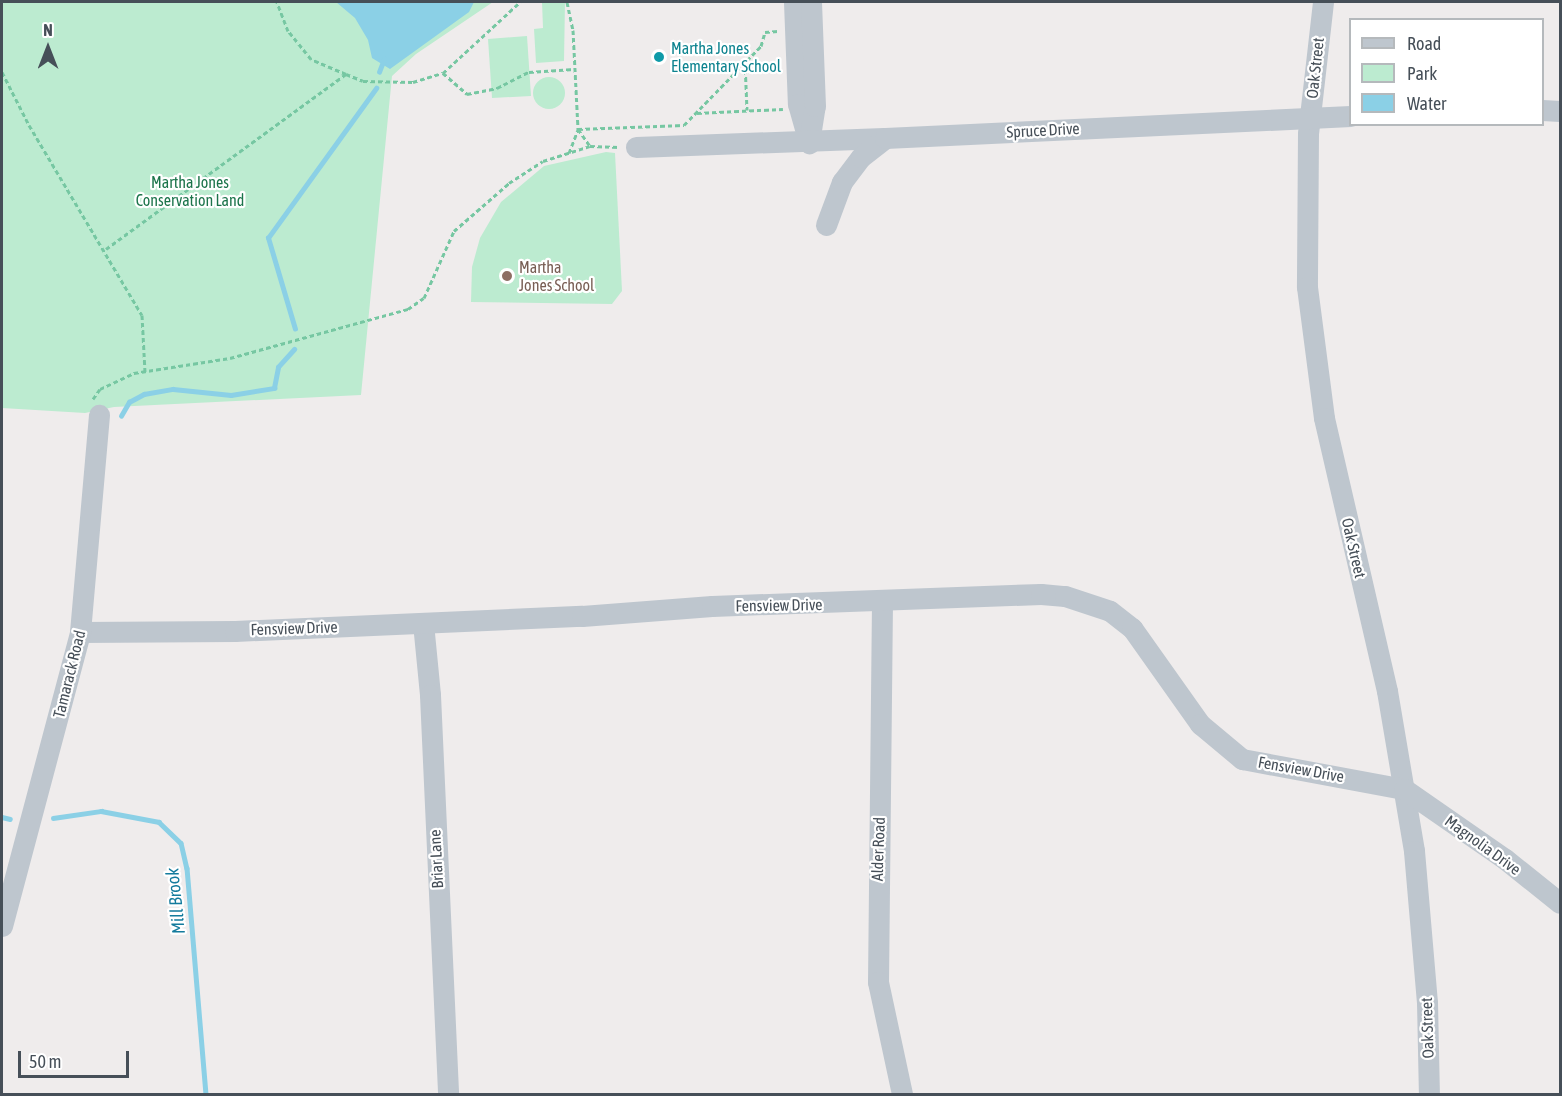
<!DOCTYPE html>
<html>
<head>
<meta charset="utf-8">
<style>
	body { margin:0 }
	#map { position:relative; width:1562px; height:1096px; overflow:hidden; background:#efecec; font-family:"Asap Condensed",sans-serif }
	div>[style] { position:absolute }
	.green>* { inset:0; background:#bcebd0 }
	.round { border-radius:50% }
	.water>* { inset:0; background:#8bd0e6 }
	.stream>* { height:4.5px; margin:-2.25px; padding:0 2.25px; transform-origin:2.25px; border-radius:2.25px; background:#8bd0e6 }
	.path>* { height:3px; margin-top:-1.5px; transform-origin:0; background:repeating-linear-gradient(90deg,#76c7a2 0 4.5px,transparent 0 7.5px) }
	.minor>* { height:21px; margin:-10.5px; padding:0 10.5px; transform-origin:10.5px; border-radius:10.5px; background:#bec6ce }
	.dots>* { width:16px; height:16px; translate:-50% -50%; box-sizing:border-box; border:3px solid #fff; border-radius:50% }
	span { translate:-50% -50%; white-space:nowrap; text-align:center; line-height:1.15; -webkit-text-stroke:4.5px #fff; paint-order:stroke }
	.culture-label { font-size:16px; color:#0d838f }
	.left { translate:0 -50%; text-align:left }
	.street-label { font-size:16px; color:#464f58 }
	.park-label { font-size:16px; color:#1c744b }
	.education-label { font-size:16px; color:#785e54 }
	.water-label { font-size:18px; color:#147b9d; font-style:italic }
	.frame { position:absolute; inset:0; border:3px solid #464f58; pointer-events:none }
	.legend { position:absolute; left:1349px; top:18px; width:195px; height:108px; box-sizing:border-box; background:#fff; border:2px solid #b5b9bc; margin:0; padding:8px 10px; list-style:none; font-size:18px; color:#464f58 }
	.legend li { display:flex; align-items:center; gap:12px; height:30px }
	.legend b { width:30px; border:2px solid #b5b9bc }
	.north { position:absolute; left:18px; top:18px; width:60px; height:60px; -webkit-text-stroke:4px #fff; paint-order:stroke; rotate:0deg; font-size:16px; font-weight:700; line-height:24px; text-align:center; color:#464f58 }
	.north::after { content:''; display:block; margin:auto; width:21px; height:27px; background:#464f58; clip-path:polygon(50% 0,100% 100%,50% 72%,0 100%) }
	.scale { position:absolute; left:18px; top:1051px; width:111px; height:27px; box-sizing:border-box; border:3px solid #464f58; border-top:0; padding-left:8px; font-size:18px; line-height:21px; white-space:nowrap; color:#464f58; -webkit-text-stroke:4px #fff; paint-order:stroke }
</style>
</head>
<body>
<div id="map">
	<div class="green">
		<i style="clip-path:polygon(2px 2px,493px 2px,416px 54px,392px 76px,361px 395px,114px 407px,85px 413px,2px 408px)"></i>
		<i style="clip-path:polygon(542px 2px,565px 2px,564px 61px,536px 63px,534px 29px,543px 28px)"></i>
		<i style="clip-path:polygon(527px 36px,531px 96px,492px 98px,488px 39px)"></i>
		<i class="round" style="left:533px;top:77px;width:32px;height:32px"></i>
		<i style="clip-path:polygon(606px 152px,615px 153px,622px 291px,612px 304px,471px 302px,472px 267px,480px 238px,501px 202px,544px 166px)"></i>
	</div>
	<div class="water">
		<i style="clip-path:polygon(336px 2px,474px 2px,469px 12px,390px 69px,372px 58px,368px 40px,355px 18px)"></i>
	</div>
	<div class="stream">
		<i style="left:379px;top:72px;width:14px;rotate:-69deg"></i>
		<i style="left:295px;top:329px;width:95px;rotate:-106.5deg"></i>
		<i style="left:268px;top:238px;width:185px;rotate:-54.2deg"></i>
		<i style="left:121px;top:416px;width:16px;rotate:-60deg"></i>
		<i style="left:129px;top:402px;width:17px;rotate:-28deg"></i>
		<i style="left:144px;top:394px;width:29px;rotate:-10deg"></i>
		<i style="left:173px;top:389px;width:58px;rotate:5.9deg"></i>
		<i style="left:231px;top:395px;width:44px;rotate:-9.2deg"></i>
		<i style="left:274px;top:388px;width:21px;rotate:-79deg"></i>
		<i style="left:278px;top:367px;width:24px;rotate:-48deg"></i>
		<i style="left:2px;top:817px;width:8px;rotate:14deg"></i>
		<i style="left:53px;top:818px;width:49px;rotate:-8.3deg"></i>
		<i style="left:101px;top:811px;width:59px;rotate:10.7deg"></i>
		<i style="left:159px;top:822px;width:30px;rotate:44deg"></i>
		<i style="left:181px;top:843px;width:26px;rotate:77deg"></i>
		<i style="left:187px;top:868px;width:227px;rotate:85.2deg"></i>
	</div>
	<div class="path">
		<i style="left:567px;top:2px;width:29px;rotate:78deg"></i>
		<i style="left:573px;top:30px;width:99px;rotate:87.1deg"></i>
		<i style="left:578px;top:129px;width:21px;rotate:55deg"></i>
		<i style="left:745px;top:62px;width:48px;rotate:87.6deg"></i>
		<i style="left:2px;top:72px;width:59px;rotate:63deg"></i>
		<i style="left:29px;top:125px;width:221px;rotate:59.3deg"></i>
		<i style="left:142px;top:315px;width:57px;rotate:87deg"></i>
		<i style="left:443px;top:73px;width:105px;rotate:-42.7deg"></i>
		<i style="left:346px;top:74px;width:18px;rotate:22deg"></i>
		<i style="left:363px;top:81px;width:50px;rotate:1.1deg"></i>
		<i style="left:413px;top:82px;width:31px;rotate:-17deg"></i>
		<i style="left:443px;top:73px;width:32px;rotate:41deg"></i>
		<i style="left:467px;top:94px;width:31px;rotate:-11deg"></i>
		<i style="left:497px;top:88px;width:36px;rotate:-27deg"></i>
		<i style="left:529px;top:72px;width:45px;rotate:-3.8deg"></i>
		<i style="left:697px;top:113px;width:86px;rotate:-2.7deg"></i>
		<i style="left:569px;top:153px;width:26px;rotate:-69deg"></i>
		<i style="left:578px;top:129px;width:106px;rotate:-2.2deg"></i>
		<i style="left:684px;top:125px;width:110px;rotate:-45.7deg"></i>
		<i style="left:761px;top:46px;width:15px;rotate:-74deg"></i>
		<i style="left:765px;top:32px;width:13px;rotate:-4deg"></i>
		<i style="left:106px;top:249px;width:297px;rotate:-36.1deg"></i>
		<i style="left:346px;top:74px;width:38px;rotate:-157deg"></i>
		<i style="left:311px;top:59px;width:36px;rotate:-129deg"></i>
		<i style="left:288px;top:31px;width:31px;rotate:-111deg"></i>
		<i style="left:93px;top:399px;width:12px;rotate:-55deg"></i>
		<i style="left:100px;top:389px;width:38px;rotate:-25deg"></i>
		<i style="left:134px;top:373px;width:97px;rotate:-8.9deg"></i>
		<i style="left:230px;top:358px;width:185px;rotate:-15.4deg"></i>
		<i style="left:408px;top:309px;width:19px;rotate:-35deg"></i>
		<i style="left:424px;top:298px;width:73px;rotate:-65.9deg"></i>
		<i style="left:454px;top:231px;width:73px;rotate:-41.1deg"></i>
		<i style="left:509px;top:183px;width:40px;rotate:-32.9deg"></i>
		<i style="left:543px;top:161px;width:49px;rotate:-17.7deg"></i>
		<i style="left:590px;top:146px;width:29px;rotate:2deg"></i>
	</div>
	<div class="minor">
		<i style="left:794px;top:2px;width:102px;rotate:87.8deg"></i>
		<i style="left:798px;top:104px;width:41px;rotate:74.2deg"></i>
		<i style="left:1323px;top:2px;width:132px;rotate:96.5deg"></i>
		<i style="left:1308px;top:133px;width:154px;rotate:90.4deg"></i>
		<i style="left:1307px;top:287px;width:132px;rotate:82.6deg"></i>
		<i style="left:1324px;top:418px;width:280px;rotate:77deg"></i>
		<i style="left:1387px;top:691px;width:162px;rotate:80.4deg"></i>
		<i style="left:1414px;top:851px;width:152px;rotate:85.1deg"></i>
		<i style="left:1427px;top:1002px;width:92px;rotate:88.8deg"></i>
		<i style="left:1542px;top:110px;width:18px;rotate:3deg"></i>
		<i style="left:810px;top:136px;width:30px;rotate:-81deg"></i>
		<i style="left:815px;top:106px;width:104px;rotate:-92.2deg"></i>
		<i style="left:636px;top:147px;width:248px;rotate:-2.1deg"></i>
		<i style="left:826px;top:225px;width:46px;rotate:-69.6deg"></i>
		<i style="left:842px;top:182px;width:31px;rotate:-53deg"></i>
		<i style="left:861px;top:157px;width:31px;rotate:-38deg"></i>
		<i style="left:885px;top:138px;width:466px;rotate:-2.7deg"></i>
		<i style="left:882px;top:601px;width:381px;rotate:90.6deg"></i>
		<i style="left:878px;top:982px;width:115px;rotate:77.9deg"></i>
		<i style="left:423px;top:623px;width:72px;rotate:84.4deg"></i>
		<i style="left:430px;top:695px;width:399px;rotate:87.4deg"></i>
		<i style="left:80px;top:632px;width:155px;rotate:-0.4deg"></i>
		<i style="left:235px;top:631px;width:347px;rotate:-2.5deg"></i>
		<i style="left:582px;top:616px;width:130px;rotate:-4.4deg"></i>
		<i style="left:712px;top:606px;width:329px;rotate:-2.1deg"></i>
		<i style="left:1041px;top:594px;width:24px;rotate:5deg"></i>
		<i style="left:1065px;top:596px;width:47px;rotate:18.4deg"></i>
		<i style="left:1110px;top:611px;width:28px;rotate:38deg"></i>
		<i style="left:1132px;top:628px;width:118px;rotate:54.7deg"></i>
		<i style="left:1200px;top:724px;width:55px;rotate:39.8deg"></i>
		<i style="left:1242px;top:759px;width:165px;rotate:10.5deg"></i>
		<i style="left:1404px;top:789px;width:123px;rotate:34.7deg"></i>
		<i style="left:1505px;top:859px;width:70px;rotate:38.7deg"></i>
		<i style="left:2px;top:926px;width:304px;rotate:-75.1deg"></i>
		<i style="left:80px;top:632px;width:218px;rotate:-85deg"></i>
	</div>
	<div class="dots">
		<i style="left:659px;top:57px;background:#0f9aa8"></i>
		<i style="left:507px;top:276px;background:#8d6e63"></i>
	</div>
	<div class="culture-label">
		<span class="left" style="left:671px;top:57px">Martha Jones<br>Elementary School</span>
	</div>
	<div class="street-label">
		<span style="left:1315px;top:68px;rotate:-84deg">Oak Street</span>
		<span style="left:1043px;top:130px;rotate:-3deg">Spruce Drive</span>
		<span style="left:1354px;top:548px;rotate:77deg">Oak Street</span>
		<span style="left:779px;top:605px;rotate:-1deg">Fensview Drive</span>
		<span style="left:294px;top:628px;rotate:-2deg">Fensview Drive</span>
		<span style="left:69px;top:674px;rotate:-76deg">Tamarack Road</span>
		<span style="left:1301px;top:769px;rotate:10deg">Fensview Drive</span>
		<span style="left:1483px;top:845px;rotate:36deg">Magnolia Drive</span>
		<span style="left:878px;top:849px;rotate:-88deg">Alder Road</span>
		<span style="left:436px;top:859px;rotate:-93deg">Briar Lane</span>
		<span style="left:1427px;top:1028px;rotate:-92deg">Oak Street</span>
	</div>
	<div class="park-label">
		<span style="left:190px;top:191px">Martha Jones<br>Conservation Land</span>
	</div>
	<div class="education-label">
		<span class="left" style="left:519px;top:276px">Martha<br>Jones School</span>
	</div>
	<div class="water-label">
		<span style="left:176px;top:901px;rotate:-96deg">Mill Brook</span>
	</div>
	<div class="frame"></div>
	<ul class="legend">
	<li><b style="height:8px;background:#bec6ce"></b>Road</li>
	<li><b style="height:16px;background:#bcebd0"></b>Park</li>
	<li><b style="height:16px;background:#8bd0e6"></b>Water</li>
	</ul>
	<div class="north">N</div>
	<div class="scale">50 m</div>
</div>
</body>
</html>
